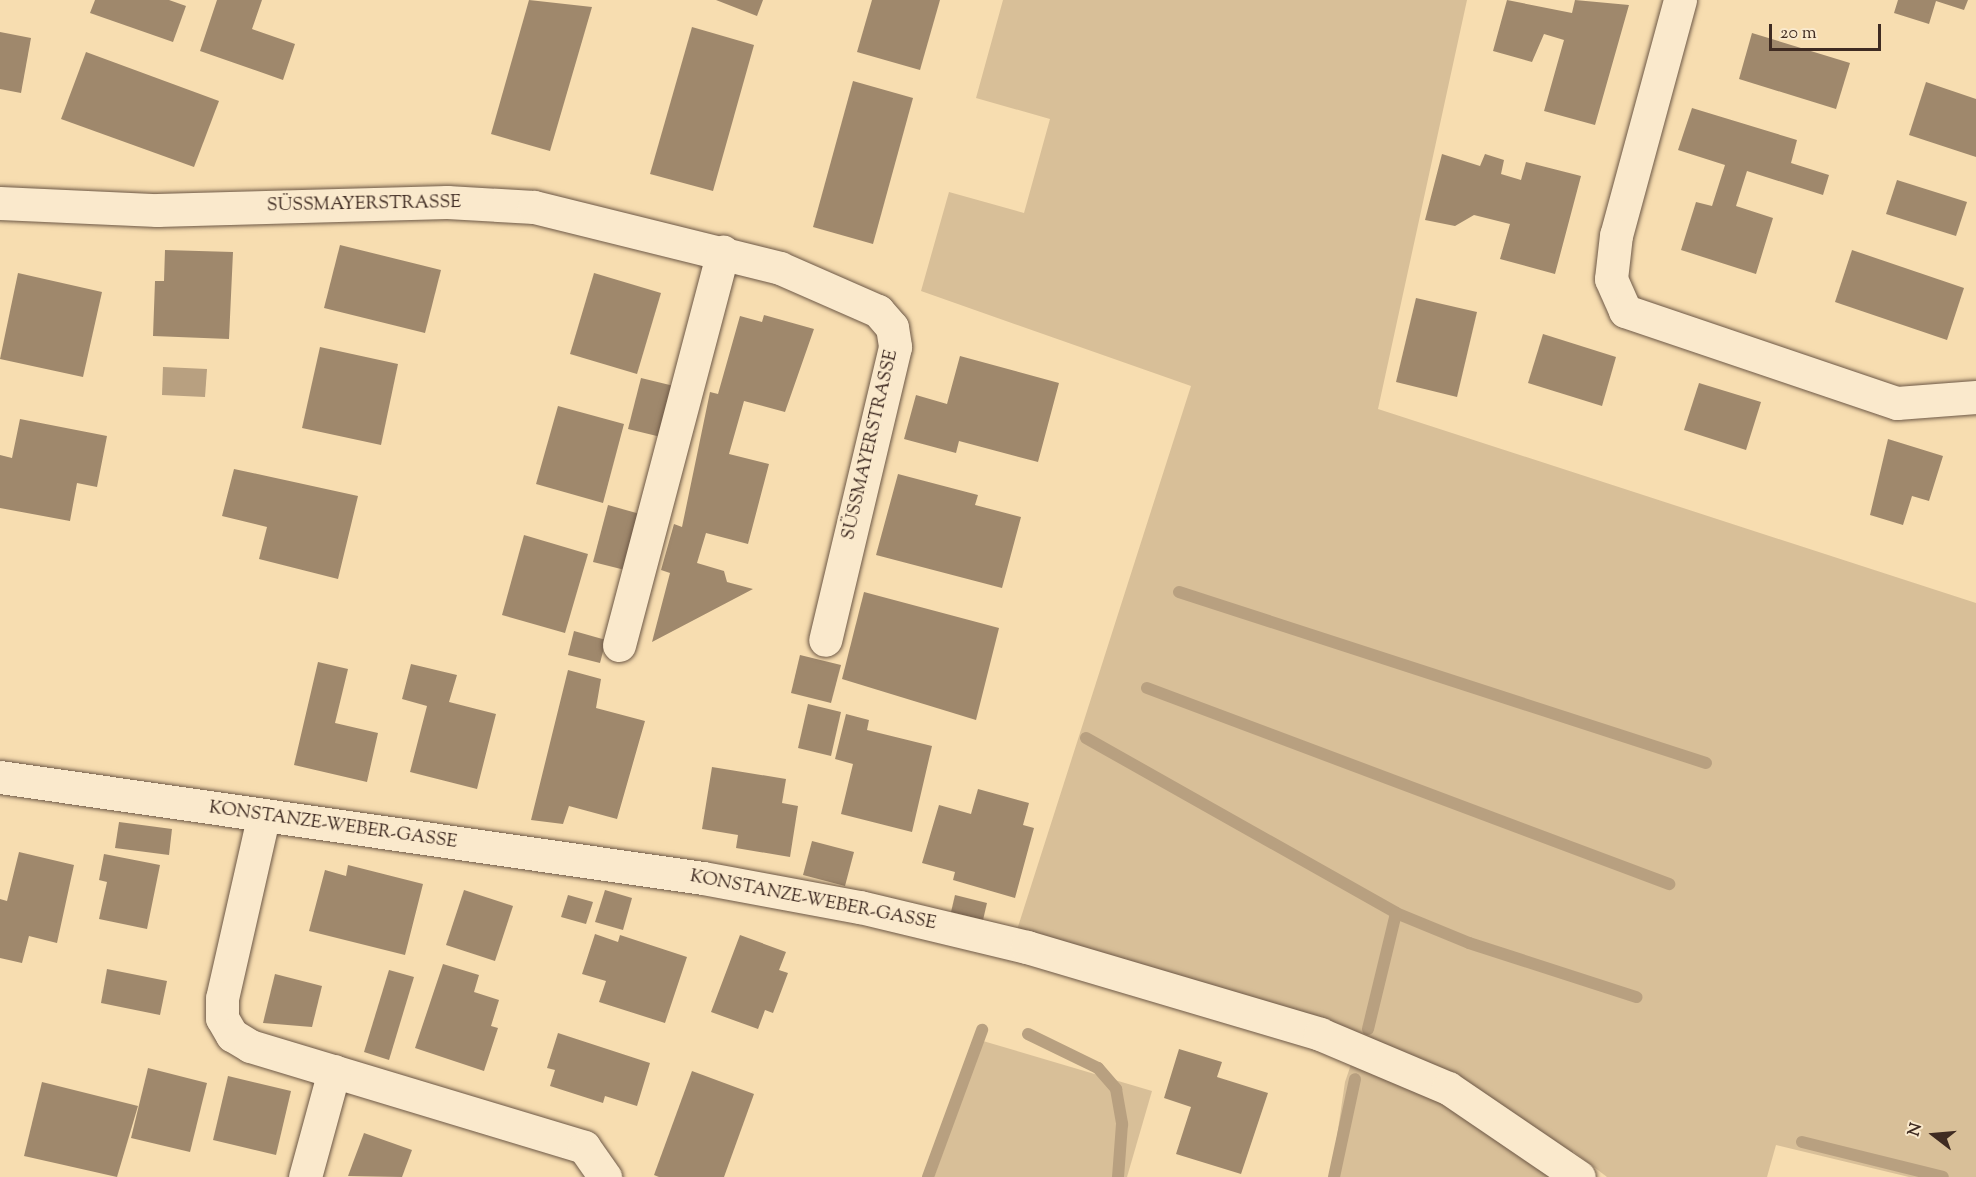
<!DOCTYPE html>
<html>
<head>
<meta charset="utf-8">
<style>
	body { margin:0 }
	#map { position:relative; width:1976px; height:1177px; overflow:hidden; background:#f7ddb0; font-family:"Sorts Mill Goudy",serif }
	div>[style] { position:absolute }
	.green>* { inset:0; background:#d8bf98 }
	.water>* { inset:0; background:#b8a080 }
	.stream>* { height:12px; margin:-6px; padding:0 6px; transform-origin:6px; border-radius:6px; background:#b8a080 }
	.building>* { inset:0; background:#9f886c }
	.roads { filter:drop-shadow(0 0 2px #6d5846) drop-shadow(0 0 2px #6d5846) }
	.minor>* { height:33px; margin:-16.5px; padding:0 16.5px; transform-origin:16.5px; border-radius:16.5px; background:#fae9cc }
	span { translate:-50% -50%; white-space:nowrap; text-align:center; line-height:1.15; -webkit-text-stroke:4.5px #fae9cc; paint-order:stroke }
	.street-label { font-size:18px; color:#3f2b22 }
	.north { position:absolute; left:1904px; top:1105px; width:60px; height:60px; -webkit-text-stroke:4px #fae9cc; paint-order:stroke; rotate:286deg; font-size:16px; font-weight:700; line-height:24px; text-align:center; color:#3f2b22 }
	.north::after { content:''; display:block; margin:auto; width:21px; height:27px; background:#3f2b22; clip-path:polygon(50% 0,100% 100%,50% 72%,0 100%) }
	.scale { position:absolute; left:1769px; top:24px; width:112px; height:27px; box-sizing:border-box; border:3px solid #3f2b22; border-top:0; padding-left:8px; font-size:18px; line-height:21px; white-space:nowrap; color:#3f2b22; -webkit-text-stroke:4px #fae9cc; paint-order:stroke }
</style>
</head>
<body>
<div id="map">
	<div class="green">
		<i style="clip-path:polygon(1003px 0,1467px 0,1378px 409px,1976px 603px,1976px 1177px,1909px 1177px,1776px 1145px,1767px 1177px,1607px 1177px,1573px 1151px,1565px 1177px,1331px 1177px,1345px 1082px,1359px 1041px,1016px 933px,1191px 386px,921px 291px,949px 192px,1024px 213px,1050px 119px,976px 98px)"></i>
		<i style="clip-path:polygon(983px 1041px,1152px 1091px,1127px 1177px,934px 1177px)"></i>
	</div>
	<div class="water">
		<i style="clip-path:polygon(163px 367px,207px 369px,205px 397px,162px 395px)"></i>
	</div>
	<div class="stream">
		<i style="left:1179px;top:592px;width:554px;rotate:17.98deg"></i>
		<i style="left:1147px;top:688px;width:558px;rotate:20.58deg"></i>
		<i style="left:1086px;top:738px;width:356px;rotate:29.4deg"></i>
		<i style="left:1396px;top:913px;width:79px;rotate:22.3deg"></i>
		<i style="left:1469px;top:943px;width:176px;rotate:17.9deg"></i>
		<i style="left:1368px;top:1029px;width:119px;rotate:-76.4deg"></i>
		<i style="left:1028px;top:1034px;width:78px;rotate:25.9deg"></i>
		<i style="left:1098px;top:1068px;width:28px;rotate:49deg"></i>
		<i style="left:1116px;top:1089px;width:36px;rotate:80deg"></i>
		<i style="left:1122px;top:1124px;width:53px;rotate:94.3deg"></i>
		<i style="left:1802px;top:1142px;width:145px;rotate:13.9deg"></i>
		<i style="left:928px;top:1177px;width:157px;rotate:-69.8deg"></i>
		<i style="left:1334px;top:1177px;width:100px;rotate:-77.9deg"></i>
	</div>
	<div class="building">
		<i style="clip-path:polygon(95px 0,169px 0,186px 6px,173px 42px,90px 13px)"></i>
		<i style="clip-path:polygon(217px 0,262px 0,252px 29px,295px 44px,283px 80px,200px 51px)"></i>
		<i style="clip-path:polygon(529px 0,592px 7px,550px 151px,491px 134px)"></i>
		<i style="clip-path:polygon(716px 0,763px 0,757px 16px)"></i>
		<i style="clip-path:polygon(872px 0,940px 0,920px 70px,857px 52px)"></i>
		<i style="clip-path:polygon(1507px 0,1572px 13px,1575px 0,1629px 5px,1595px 125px,1544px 111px,1564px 40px,1544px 34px,1532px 62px,1493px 51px)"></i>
		<i style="clip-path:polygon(1898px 0,1968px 0,1964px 10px,1936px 1px,1929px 24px,1894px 13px)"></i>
		<i style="clip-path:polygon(692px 27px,754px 45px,713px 191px,650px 174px)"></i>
		<i style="clip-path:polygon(0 32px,31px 38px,21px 93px,0 89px)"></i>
		<i style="clip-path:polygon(1752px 33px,1850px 63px,1836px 109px,1739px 79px)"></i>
		<i style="clip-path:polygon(86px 52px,219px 101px,194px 167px,61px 119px)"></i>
		<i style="clip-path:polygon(853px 81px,913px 98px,873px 244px,813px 227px)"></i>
		<i style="clip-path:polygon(1926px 82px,1976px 99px,1976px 157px,1909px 135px)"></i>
		<i style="clip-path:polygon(1692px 108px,1797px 140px,1791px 163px,1829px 175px,1823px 195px,1747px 171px,1736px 206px,1773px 218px,1756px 274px,1681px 250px,1696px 202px,1712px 206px,1725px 165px,1678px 150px)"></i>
		<i style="clip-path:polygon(1442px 154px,1480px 166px,1485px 154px,1504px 160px,1501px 174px,1521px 180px,1526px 162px,1581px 176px,1555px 274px,1500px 259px,1510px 224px,1474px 215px,1455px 226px,1425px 220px)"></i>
		<i style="clip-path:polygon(1897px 180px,1967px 202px,1956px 236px,1886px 214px)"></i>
		<i style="clip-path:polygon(340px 245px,441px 270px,425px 333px,324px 308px)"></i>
		<i style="clip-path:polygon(165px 250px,233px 252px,229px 339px,153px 336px,155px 281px,164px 281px)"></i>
		<i style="clip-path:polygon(1852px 250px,1964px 288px,1947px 340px,1835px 302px)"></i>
		<i style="clip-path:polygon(18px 273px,102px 292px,83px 377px,0 359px)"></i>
		<i style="clip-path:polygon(594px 273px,661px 293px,637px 374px,570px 354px)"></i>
		<i style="clip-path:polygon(1416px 298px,1477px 312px,1457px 397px,1396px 382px)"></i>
		<i style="clip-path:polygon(764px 315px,814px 329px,785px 412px,744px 401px,729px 454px,769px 464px,748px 544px,706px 533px,697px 563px,724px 571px,727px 582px,753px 589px,652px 642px,670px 573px,661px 570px,674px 524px,682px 527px,710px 392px,718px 394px,740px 316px,762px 322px)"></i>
		<i style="clip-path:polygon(1543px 334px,1616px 357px,1602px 406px,1528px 383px)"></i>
		<i style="clip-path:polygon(320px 347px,398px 364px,381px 445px,302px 428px)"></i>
		<i style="clip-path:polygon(960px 356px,1059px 383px,1038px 462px,959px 441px,956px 453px,904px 439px,916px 395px,947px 404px)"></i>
		<i style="clip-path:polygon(641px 378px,674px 386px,661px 437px,628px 429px)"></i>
		<i style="clip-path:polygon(1699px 383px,1761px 402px,1746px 450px,1684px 430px)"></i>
		<i style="clip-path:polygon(558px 406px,624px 424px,603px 503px,536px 484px)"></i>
		<i style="clip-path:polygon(20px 419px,107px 436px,97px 487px,77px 483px,70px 521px,0 508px,0 455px,12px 458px)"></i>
		<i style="clip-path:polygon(1888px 439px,1943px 456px,1929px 501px,1912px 496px,1903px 525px,1870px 515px)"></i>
		<i style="clip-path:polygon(234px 469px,358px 496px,338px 579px,259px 559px,267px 527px,222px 516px)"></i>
		<i style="clip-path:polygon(898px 474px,978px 495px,975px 505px,1021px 517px,1002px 588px,876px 555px)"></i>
		<i style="clip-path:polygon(608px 505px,640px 514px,625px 570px,593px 562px)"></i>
		<i style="clip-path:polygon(524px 535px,588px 554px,565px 633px,502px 615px)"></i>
		<i style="clip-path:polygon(864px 592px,999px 628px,976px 720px,842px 679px)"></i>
		<i style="clip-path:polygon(574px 631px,606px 640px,600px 663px,568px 655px)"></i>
		<i style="clip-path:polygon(800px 655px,841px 665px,831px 703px,791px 693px)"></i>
		<i style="clip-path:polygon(318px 662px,348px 669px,335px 723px,378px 733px,367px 782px,294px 765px)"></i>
		<i style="clip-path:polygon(411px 664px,457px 675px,449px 702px,496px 714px,477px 789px,410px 772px,427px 706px,402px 699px)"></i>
		<i style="clip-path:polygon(568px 670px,601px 679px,596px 708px,645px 721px,617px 819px,569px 806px,563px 824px,531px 820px)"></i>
		<i style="clip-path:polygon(808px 704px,841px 712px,831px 756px,798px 748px)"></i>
		<i style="clip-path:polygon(846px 714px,869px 720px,867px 730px,932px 746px,912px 832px,841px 814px,853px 764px,835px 759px)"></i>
		<i style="clip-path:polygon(712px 767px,786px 779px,782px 803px,798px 806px,790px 857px,736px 848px,738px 835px,702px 829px)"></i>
		<i style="clip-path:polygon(978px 789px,1029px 803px,1023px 825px,1034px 828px,1015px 898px,953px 880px,955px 872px,922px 863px,939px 805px,971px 814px)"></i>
		<i style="clip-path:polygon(119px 822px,172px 829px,169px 855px,115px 848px)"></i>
		<i style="clip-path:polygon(812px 841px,854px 852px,845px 886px,803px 875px)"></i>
		<i style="clip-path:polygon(19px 852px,74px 865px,57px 943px,29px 936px,22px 963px,0 958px,0 899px,7px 901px)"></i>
		<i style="clip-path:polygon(104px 854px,160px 865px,147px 929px,99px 919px,107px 882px,99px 880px)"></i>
		<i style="clip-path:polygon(348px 865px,423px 884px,405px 955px,309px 931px,325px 870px,346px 876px)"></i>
		<i style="clip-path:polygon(464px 890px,513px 906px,495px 961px,446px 945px)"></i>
		<i style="clip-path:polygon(605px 890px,632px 898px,623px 930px,595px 922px)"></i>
		<i style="clip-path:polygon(568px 895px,593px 902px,586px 924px,561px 917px)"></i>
		<i style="clip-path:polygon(955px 895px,987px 903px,983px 920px,951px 912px)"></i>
		<i style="clip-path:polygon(595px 934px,618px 942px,620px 935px,687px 957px,665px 1023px,599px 1002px,606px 981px,582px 974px)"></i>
		<i style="clip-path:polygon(740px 935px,786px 952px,779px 970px,788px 973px,773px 1013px,765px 1010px,758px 1029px,711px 1012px)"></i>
		<i style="clip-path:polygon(443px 964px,479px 975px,474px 992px,499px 1000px,491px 1026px,498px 1028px,484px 1071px,415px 1048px)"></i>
		<i style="clip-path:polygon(107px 969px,167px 981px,160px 1015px,101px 1003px)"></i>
		<i style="clip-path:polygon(389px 970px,414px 977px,389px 1060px,364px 1052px)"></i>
		<i style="clip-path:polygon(275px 974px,322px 986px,312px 1027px,263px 1023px)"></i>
		<i style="clip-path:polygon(558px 1033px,650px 1063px,637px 1106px,605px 1096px,603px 1103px,550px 1086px,555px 1070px,547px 1068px)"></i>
		<i style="clip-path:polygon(1179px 1049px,1222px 1062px,1217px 1077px,1268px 1093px,1241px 1174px,1176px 1154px,1191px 1107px,1164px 1098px)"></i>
		<i style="clip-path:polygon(148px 1068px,207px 1083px,190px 1152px,131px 1138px)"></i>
		<i style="clip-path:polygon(692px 1071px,754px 1094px,724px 1177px,659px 1177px,654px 1175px)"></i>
		<i style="clip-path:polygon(228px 1076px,291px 1091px,276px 1155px,213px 1140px)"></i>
		<i style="clip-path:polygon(42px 1082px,138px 1106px,117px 1177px,24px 1156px)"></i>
		<i style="clip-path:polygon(364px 1133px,412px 1150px,402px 1177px,348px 1176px)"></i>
	</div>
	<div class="roads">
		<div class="minor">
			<i style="left:1680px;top:0;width:244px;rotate:105.2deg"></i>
			<i style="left:1616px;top:235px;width:44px;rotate:96.5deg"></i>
			<i style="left:1611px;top:279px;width:35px;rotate:66deg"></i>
			<i style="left:1625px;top:311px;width:287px;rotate:18.7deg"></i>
			<i style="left:1897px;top:403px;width:79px;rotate:-4.3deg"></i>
			<i style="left:0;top:203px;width:157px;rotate:2.6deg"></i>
			<i style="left:157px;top:210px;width:290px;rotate:-1.6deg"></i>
			<i style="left:447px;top:202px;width:87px;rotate:3.3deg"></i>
			<i style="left:534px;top:207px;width:253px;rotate:13.9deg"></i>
			<i style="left:780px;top:268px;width:107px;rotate:23.7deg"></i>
			<i style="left:878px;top:311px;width:21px;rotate:49deg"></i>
			<i style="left:892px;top:327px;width:20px;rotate:81deg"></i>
			<i style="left:895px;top:347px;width:301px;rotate:103.4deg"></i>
			<i style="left:619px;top:645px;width:407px;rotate:-75.2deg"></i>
			<i style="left:0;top:777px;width:710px;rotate:8.18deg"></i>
			<i style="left:703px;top:878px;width:160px;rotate:10.5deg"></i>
			<i style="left:860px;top:907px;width:172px;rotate:13.5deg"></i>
			<i style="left:1027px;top:947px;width:306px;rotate:16.5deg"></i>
			<i style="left:1320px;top:1034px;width:139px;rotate:22.9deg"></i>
			<i style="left:1448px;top:1088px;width:158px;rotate:34.2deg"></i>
			<i style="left:263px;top:818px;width:185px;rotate:102.8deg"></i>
			<i style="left:222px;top:998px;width:20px;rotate:90deg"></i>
			<i style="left:222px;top:1018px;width:20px;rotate:60deg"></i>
			<i style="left:232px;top:1035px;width:21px;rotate:31deg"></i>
			<i style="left:250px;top:1046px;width:349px;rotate:16.8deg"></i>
			<i style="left:584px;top:1147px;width:37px;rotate:55deg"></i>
			<i style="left:305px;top:1177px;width:110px;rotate:-74.7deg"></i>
		</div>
	</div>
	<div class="street-label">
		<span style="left:364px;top:205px;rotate:-1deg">SÜSSMAYERSTRASSE</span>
		<span style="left:871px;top:445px;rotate:-77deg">SÜSSMAYERSTRASSE</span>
		<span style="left:333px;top:826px;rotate:8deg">KONSTANZE-WEBER-GASSE</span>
		<span style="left:813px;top:901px;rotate:11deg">KONSTANZE-WEBER-GASSE</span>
	</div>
	<div class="north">N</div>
	<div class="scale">20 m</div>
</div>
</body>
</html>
